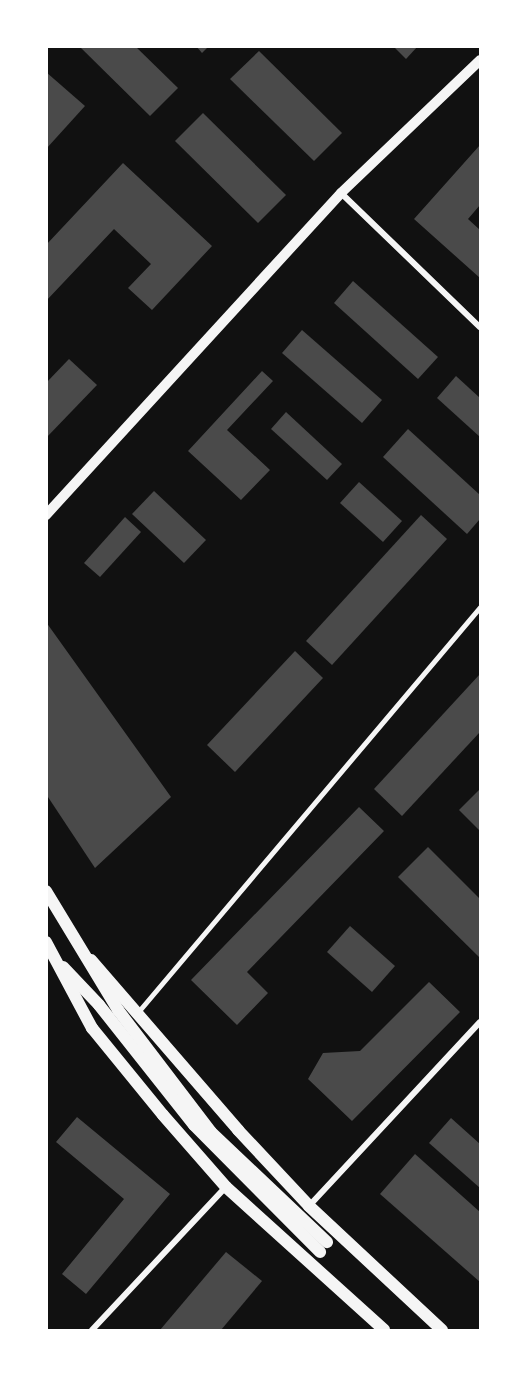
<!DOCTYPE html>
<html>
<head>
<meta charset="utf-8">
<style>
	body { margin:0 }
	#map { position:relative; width:527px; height:1377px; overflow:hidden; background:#111; font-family:Montserrat,sans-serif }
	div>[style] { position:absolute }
	.building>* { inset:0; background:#4a4a4a }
	.pedestrian>* { height:5px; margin:-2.5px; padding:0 2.5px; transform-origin:2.5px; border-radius:2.5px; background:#f5f5f5 }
	.minor>* { height:6px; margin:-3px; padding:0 3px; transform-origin:3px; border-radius:3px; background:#f5f5f5 }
	.tertiary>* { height:10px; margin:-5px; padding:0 5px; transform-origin:5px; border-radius:5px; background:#f5f5f5 }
	.secondary>* { height:12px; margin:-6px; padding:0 6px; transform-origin:6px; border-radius:6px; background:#f5f5f5 }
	span { translate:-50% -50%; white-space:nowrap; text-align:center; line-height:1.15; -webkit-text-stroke:4.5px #fff; paint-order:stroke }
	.frame { position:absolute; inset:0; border:48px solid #fff; pointer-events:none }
</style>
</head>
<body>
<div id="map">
	<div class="building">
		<i style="clip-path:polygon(79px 46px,135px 46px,178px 88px,150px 116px)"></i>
		<i style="clip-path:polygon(196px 46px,209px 46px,202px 53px)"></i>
		<i style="clip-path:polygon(393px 46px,418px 46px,406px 59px)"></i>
		<i style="clip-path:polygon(259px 51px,342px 133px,314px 161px,230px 79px)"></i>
		<i style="clip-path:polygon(46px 72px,85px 106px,46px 149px)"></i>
		<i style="clip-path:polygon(203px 113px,286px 195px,258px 223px,175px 141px)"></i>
		<i style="clip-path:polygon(480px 145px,480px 205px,468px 219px,480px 230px,480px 278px,414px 219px)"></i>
		<i style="clip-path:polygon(123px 163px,212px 246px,152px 310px,128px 288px,151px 264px,114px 229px,46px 301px,46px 245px)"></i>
		<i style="clip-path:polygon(353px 281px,438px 357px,418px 379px,334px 303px)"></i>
		<i style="clip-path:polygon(302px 330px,382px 400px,362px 423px,282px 353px)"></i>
		<i style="clip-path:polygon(69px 359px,97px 385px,46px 438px,46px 383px)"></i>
		<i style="clip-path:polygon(262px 371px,273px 381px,227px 430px,270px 470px,241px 500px,188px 451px)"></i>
		<i style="clip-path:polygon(456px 376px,480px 398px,480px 437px,437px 398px)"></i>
		<i style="clip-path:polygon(286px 412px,342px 464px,327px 480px,271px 429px)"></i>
		<i style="clip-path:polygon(408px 429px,480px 495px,480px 519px,467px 534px,383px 457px)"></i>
		<i style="clip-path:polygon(359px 482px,402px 521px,383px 542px,340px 503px)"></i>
		<i style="clip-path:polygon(154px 491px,206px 540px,184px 563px,132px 514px)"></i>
		<i style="clip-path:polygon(421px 515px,447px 539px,332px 665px,306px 641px)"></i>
		<i style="clip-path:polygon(125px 517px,141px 532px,100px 577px,84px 563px)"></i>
		<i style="clip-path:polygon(46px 622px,171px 797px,95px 868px,46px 794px)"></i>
		<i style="clip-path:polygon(295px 651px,323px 678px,235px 772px,207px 745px)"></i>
		<i style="clip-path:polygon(480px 674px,480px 732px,402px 816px,374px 789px)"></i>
		<i style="clip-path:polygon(480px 789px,480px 831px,459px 810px)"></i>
		<i style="clip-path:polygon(359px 807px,384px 831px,247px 972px,268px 993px,237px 1025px,191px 980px)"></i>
		<i style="clip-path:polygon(428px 847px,480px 899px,480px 958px,398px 877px)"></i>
		<i style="clip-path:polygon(350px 926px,395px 966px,372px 992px,327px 952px)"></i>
		<i style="clip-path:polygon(429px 982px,460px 1012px,352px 1121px,308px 1079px,323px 1053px,360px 1051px)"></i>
		<i style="clip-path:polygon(77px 1117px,170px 1194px,86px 1294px,62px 1274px,124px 1199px,56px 1142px)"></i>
		<i style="clip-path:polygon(451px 1118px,480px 1144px,480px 1188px,429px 1143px)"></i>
		<i style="clip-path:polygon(415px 1154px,480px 1212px,480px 1282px,380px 1194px)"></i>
		<i style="clip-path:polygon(226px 1252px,262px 1281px,221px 1330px,160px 1330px)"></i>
	</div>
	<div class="pedestrian">
		<i style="left:138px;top:1012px;width:530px;rotate:-49.82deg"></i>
	</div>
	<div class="minor">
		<i style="left:341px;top:193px;width:193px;rotate:44deg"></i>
		<i style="left:309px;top:1206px;width:251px;rotate:-47.1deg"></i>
		<i style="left:92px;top:1330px;width:196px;rotate:-46.9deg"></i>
	</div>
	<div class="tertiary">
		<i style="left:46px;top:515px;width:437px;rotate:-47.5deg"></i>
		<i style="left:341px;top:193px;width:192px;rotate:-43.7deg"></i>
	</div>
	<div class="secondary">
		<i style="left:46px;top:891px;width:139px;rotate:58.8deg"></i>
		<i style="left:118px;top:1010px;width:153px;rotate:52.7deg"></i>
		<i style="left:211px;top:1132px;width:160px;rotate:43.5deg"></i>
		<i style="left:46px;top:942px;width:98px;rotate:61.9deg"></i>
		<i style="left:92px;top:1028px;width:112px;rotate:50.8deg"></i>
		<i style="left:163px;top:1115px;width:96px;rotate:48.8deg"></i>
		<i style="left:226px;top:1187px;width:213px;rotate:42.1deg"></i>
		<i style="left:91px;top:960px;width:225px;rotate:49.1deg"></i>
		<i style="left:238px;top:1130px;width:104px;rotate:46.9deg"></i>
		<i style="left:309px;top:1206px;width:182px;rotate:43deg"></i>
		<i style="left:63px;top:967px;width:52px;rotate:46.5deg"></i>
		<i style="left:99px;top:1005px;width:153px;rotate:51.6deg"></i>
		<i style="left:194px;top:1125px;width:179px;rotate:45.2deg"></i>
	</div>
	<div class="frame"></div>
</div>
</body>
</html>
